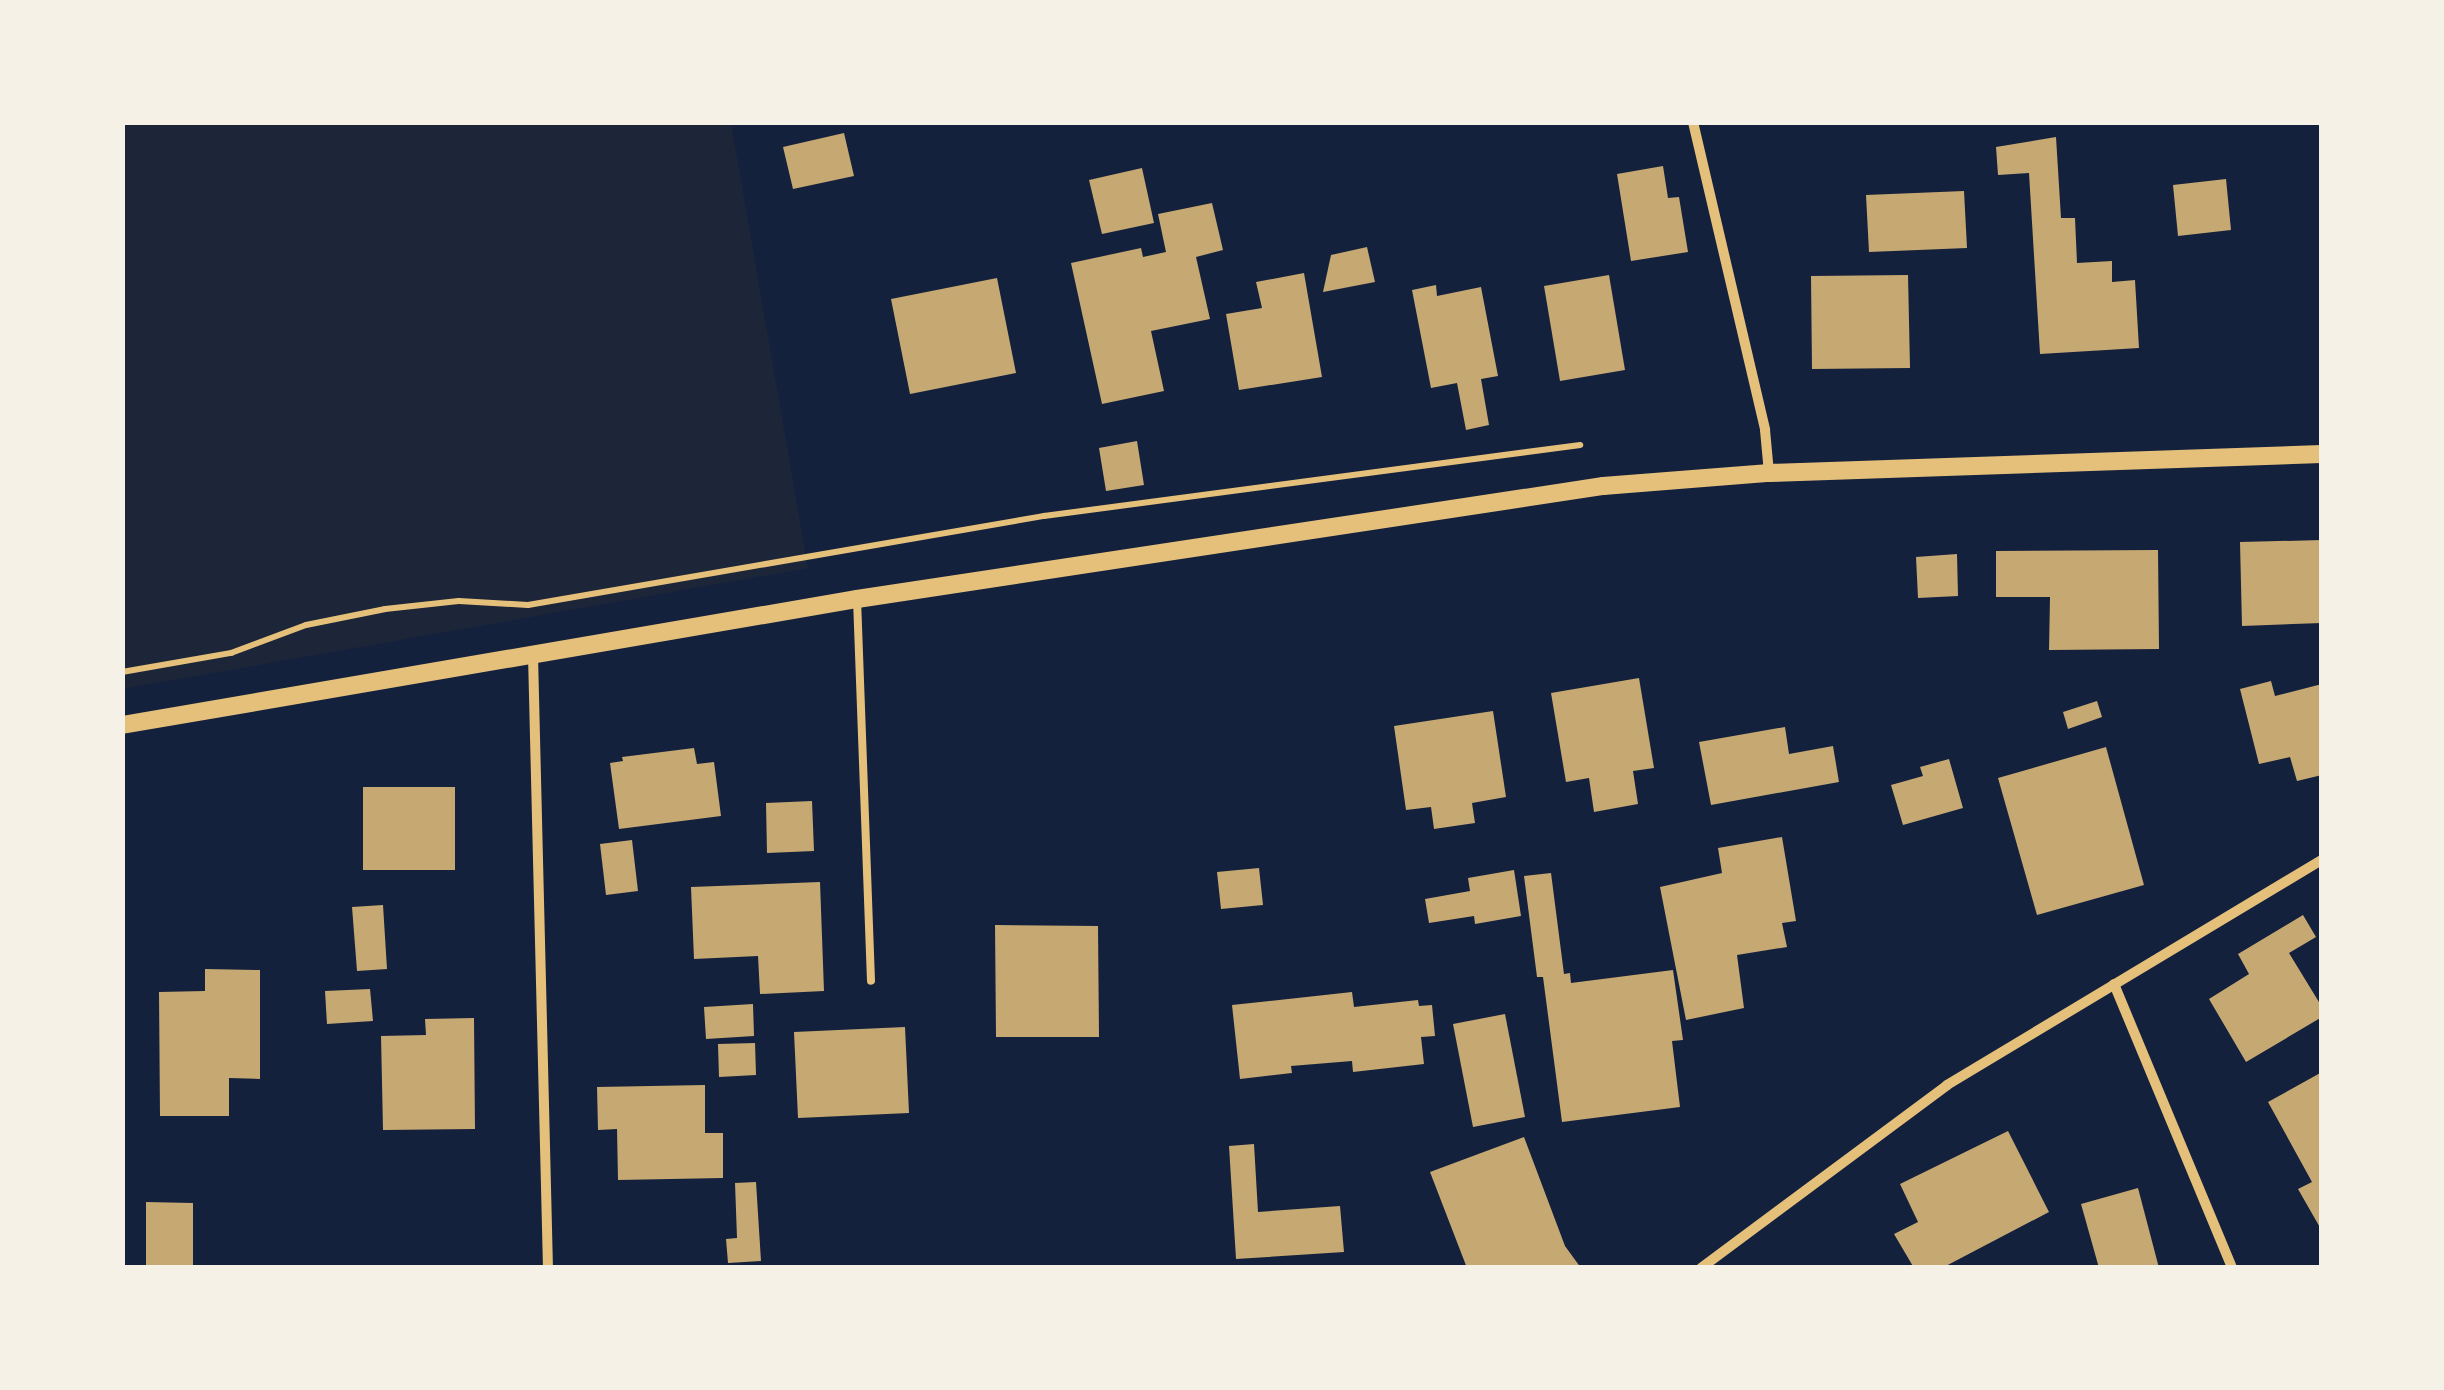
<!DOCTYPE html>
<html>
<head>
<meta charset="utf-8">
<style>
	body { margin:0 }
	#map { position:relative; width:2444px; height:1390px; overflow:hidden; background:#14213d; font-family:Inter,sans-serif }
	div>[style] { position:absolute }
	.green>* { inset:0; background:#1d2539 }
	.building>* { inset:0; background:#c6a872 }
	.path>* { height:6px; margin:-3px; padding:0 3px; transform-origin:3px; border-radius:3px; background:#e5c07b }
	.service>* { height:8px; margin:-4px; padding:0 4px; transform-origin:4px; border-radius:4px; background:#e5c07b }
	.minor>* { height:10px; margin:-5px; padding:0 5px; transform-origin:5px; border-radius:5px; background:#e5c07b }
	.tertiary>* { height:18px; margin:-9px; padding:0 9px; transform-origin:9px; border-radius:9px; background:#e5c07b }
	span { translate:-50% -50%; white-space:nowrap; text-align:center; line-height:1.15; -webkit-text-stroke:9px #f6f1e7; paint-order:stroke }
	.frame { position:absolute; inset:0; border:125px solid #f6f1e7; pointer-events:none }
</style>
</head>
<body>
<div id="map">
	<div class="green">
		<i style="clip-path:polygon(123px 123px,731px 123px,808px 568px,123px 689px)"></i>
	</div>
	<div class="building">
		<i style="clip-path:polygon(844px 133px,854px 176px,793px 189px,783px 147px)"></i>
		<i style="clip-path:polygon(2056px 137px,2061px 218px,2075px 218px,2077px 263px,2112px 261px,2112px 282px,2135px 280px,2139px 348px,2040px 354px,2029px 173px,1998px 175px,1996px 147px)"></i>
		<i style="clip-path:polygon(1663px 166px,1668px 198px,1679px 197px,1688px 252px,1631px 261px,1617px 174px)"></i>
		<i style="clip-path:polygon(1142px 168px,1154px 223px,1102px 234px,1089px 180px)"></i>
		<i style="clip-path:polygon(2226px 179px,2231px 230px,2178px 236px,2173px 185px)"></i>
		<i style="clip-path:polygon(1964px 191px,1967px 248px,1869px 252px,1866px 195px)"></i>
		<i style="clip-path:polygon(1212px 203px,1223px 250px,1196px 257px,1210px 319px,1151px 331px,1164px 391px,1102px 404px,1071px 263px,1141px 248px,1143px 257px,1166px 252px,1158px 214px)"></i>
		<i style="clip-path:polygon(1367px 247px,1375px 282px,1323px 292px,1331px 255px)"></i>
		<i style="clip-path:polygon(1304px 273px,1322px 377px,1239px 390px,1226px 314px,1262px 308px,1256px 282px)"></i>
		<i style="clip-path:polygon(1609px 275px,1625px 370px,1560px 381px,1544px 286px)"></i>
		<i style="clip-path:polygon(1908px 275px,1910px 368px,1812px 369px,1811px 276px)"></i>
		<i style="clip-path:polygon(997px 278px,1016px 373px,910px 394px,891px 299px)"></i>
		<i style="clip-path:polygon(1436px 285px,1437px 296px,1481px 287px,1498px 376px,1481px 379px,1489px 425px,1466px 430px,1457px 383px,1431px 388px,1412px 290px)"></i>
		<i style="clip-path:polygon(1137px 441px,1144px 485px,1106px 491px,1099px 448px)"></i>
		<i style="clip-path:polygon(2322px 540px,2322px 623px,2242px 626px,2240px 542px)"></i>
		<i style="clip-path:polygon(2158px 550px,2159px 649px,2049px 650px,2050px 597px,1996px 597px,1996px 551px)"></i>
		<i style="clip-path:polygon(1957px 554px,1958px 596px,1918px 598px,1916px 557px)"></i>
		<i style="clip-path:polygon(1639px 678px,1654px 768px,1633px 771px,1638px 804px,1594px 812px,1589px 778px,1566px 782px,1551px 693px)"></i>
		<i style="clip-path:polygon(2271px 681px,2275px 696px,2322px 684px,2322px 775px,2297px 781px,2290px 757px,2259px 764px,2240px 689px)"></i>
		<i style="clip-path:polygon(2097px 701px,2102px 717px,2068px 729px,2063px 712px)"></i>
		<i style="clip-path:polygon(1493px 711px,1506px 797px,1472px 803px,1475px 823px,1434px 829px,1431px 807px,1406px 810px,1394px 726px)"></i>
		<i style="clip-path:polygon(1785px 727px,1789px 754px,1833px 746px,1839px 782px,1711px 805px,1699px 742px)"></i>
		<i style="clip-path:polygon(2106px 747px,2144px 885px,2037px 915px,1998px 778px)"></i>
		<i style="clip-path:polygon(694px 748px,697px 764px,714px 762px,721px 816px,619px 829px,610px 763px,623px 761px,622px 757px)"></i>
		<i style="clip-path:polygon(1949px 759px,1963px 808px,1903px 825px,1891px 785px,1923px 776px,1920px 767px)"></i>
		<i style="clip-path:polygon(363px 787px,455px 787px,455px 870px,363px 870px)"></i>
		<i style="clip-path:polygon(812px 801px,814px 851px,767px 853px,766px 803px)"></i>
		<i style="clip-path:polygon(1782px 837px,1796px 921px,1782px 923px,1787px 947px,1737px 955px,1744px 1008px,1686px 1020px,1660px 887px,1722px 873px,1718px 848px)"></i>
		<i style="clip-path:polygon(632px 840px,638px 891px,606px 895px,600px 844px)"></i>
		<i style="clip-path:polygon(1259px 868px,1263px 905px,1221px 909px,1217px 872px)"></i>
		<i style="clip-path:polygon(1514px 870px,1521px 916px,1475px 924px,1474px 916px,1429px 923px,1425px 899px,1470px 891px,1468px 878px)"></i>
		<i style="clip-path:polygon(1551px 873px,1564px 974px,1570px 973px,1571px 983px,1673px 970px,1683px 1040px,1672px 1041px,1680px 1107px,1562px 1122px,1543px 977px,1537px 977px,1524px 876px)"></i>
		<i style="clip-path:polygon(820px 882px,824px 991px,760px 994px,758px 956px,694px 959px,691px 887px)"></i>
		<i style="clip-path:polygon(383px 905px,387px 969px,357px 971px,352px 907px)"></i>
		<i style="clip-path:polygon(2303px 915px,2316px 937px,2289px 953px,2322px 1007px,2322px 1017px,2246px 1062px,2209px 999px,2249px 974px,2238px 954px)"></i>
		<i style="clip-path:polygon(995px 925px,1098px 926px,1099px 1037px,996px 1037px)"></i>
		<i style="clip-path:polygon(205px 969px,260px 970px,260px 1079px,229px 1078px,229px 1116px,160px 1116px,159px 992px,205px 991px)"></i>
		<i style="clip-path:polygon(370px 989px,373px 1021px,327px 1024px,325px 991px)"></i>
		<i style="clip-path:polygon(1352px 992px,1354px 1007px,1418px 1000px,1419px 1006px,1432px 1005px,1435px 1036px,1421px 1037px,1424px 1064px,1353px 1072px,1352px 1061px,1291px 1066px,1292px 1073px,1240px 1079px,1232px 1005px)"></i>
		<i style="clip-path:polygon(753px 1004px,754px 1036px,706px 1039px,704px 1007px)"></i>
		<i style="clip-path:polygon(1505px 1014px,1525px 1117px,1473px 1127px,1453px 1024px)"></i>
		<i style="clip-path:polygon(474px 1018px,475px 1129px,383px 1130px,381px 1036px,426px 1035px,425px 1019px)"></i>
		<i style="clip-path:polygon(905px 1027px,909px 1113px,798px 1118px,794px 1032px)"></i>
		<i style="clip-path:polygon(755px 1043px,756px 1075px,719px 1077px,718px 1044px)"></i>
		<i style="clip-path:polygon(2322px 1072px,2322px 1231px,2298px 1189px,2312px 1182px,2268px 1102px)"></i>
		<i style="clip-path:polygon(705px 1085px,705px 1133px,723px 1133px,723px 1178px,618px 1180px,617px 1129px,598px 1130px,597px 1087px)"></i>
		<i style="clip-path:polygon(2008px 1131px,2049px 1212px,1942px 1268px,1914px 1268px,1894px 1234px,1918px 1222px,1900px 1184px)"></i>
		<i style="clip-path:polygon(1524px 1137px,1565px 1246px,1581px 1268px,1467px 1268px,1430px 1172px)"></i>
		<i style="clip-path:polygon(1254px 1144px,1258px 1212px,1340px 1206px,1344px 1252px,1236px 1259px,1229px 1146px)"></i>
		<i style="clip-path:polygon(756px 1182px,761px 1261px,728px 1263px,726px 1239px,737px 1238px,735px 1183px)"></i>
		<i style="clip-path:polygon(2138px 1188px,2159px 1268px,2099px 1268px,2081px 1204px)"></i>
		<i style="clip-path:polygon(146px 1202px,193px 1203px,193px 1268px,146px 1268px)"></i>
	</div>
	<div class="path">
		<i style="left:122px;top:672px;width:111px;rotate:-9.9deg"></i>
		<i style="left:231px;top:653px;width:80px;rotate:-20.5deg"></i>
		<i style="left:306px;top:625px;width:81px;rotate:-11.4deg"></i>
		<i style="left:385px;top:609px;width:74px;rotate:-6.2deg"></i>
		<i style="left:459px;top:601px;width:69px;rotate:3.3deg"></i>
		<i style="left:528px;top:605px;width:524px;rotate:-9.79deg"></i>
		<i style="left:1044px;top:516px;width:541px;rotate:-7.55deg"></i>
	</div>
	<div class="service">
		<i style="left:857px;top:599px;width:382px;rotate:87.9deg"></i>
	</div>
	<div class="minor">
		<i style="left:1693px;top:122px;width:316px;rotate:76.8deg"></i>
		<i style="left:1765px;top:430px;width:43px;rotate:84.7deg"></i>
		<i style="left:533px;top:655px;width:613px;rotate:88.6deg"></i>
		<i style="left:2114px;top:984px;width:308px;rotate:67.4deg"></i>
		<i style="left:1701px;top:1268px;width:307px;rotate:-36.6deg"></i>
		<i style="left:1947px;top:1085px;width:437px;rotate:-31deg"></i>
	</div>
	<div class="tertiary">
		<i style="left:122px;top:725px;width:746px;rotate:-9.73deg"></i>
		<i style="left:857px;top:599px;width:755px;rotate:-8.61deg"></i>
		<i style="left:1603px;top:486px;width:167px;rotate:-4.5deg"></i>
		<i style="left:1769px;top:473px;width:553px;rotate:-1.97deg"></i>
	</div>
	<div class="frame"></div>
</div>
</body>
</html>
